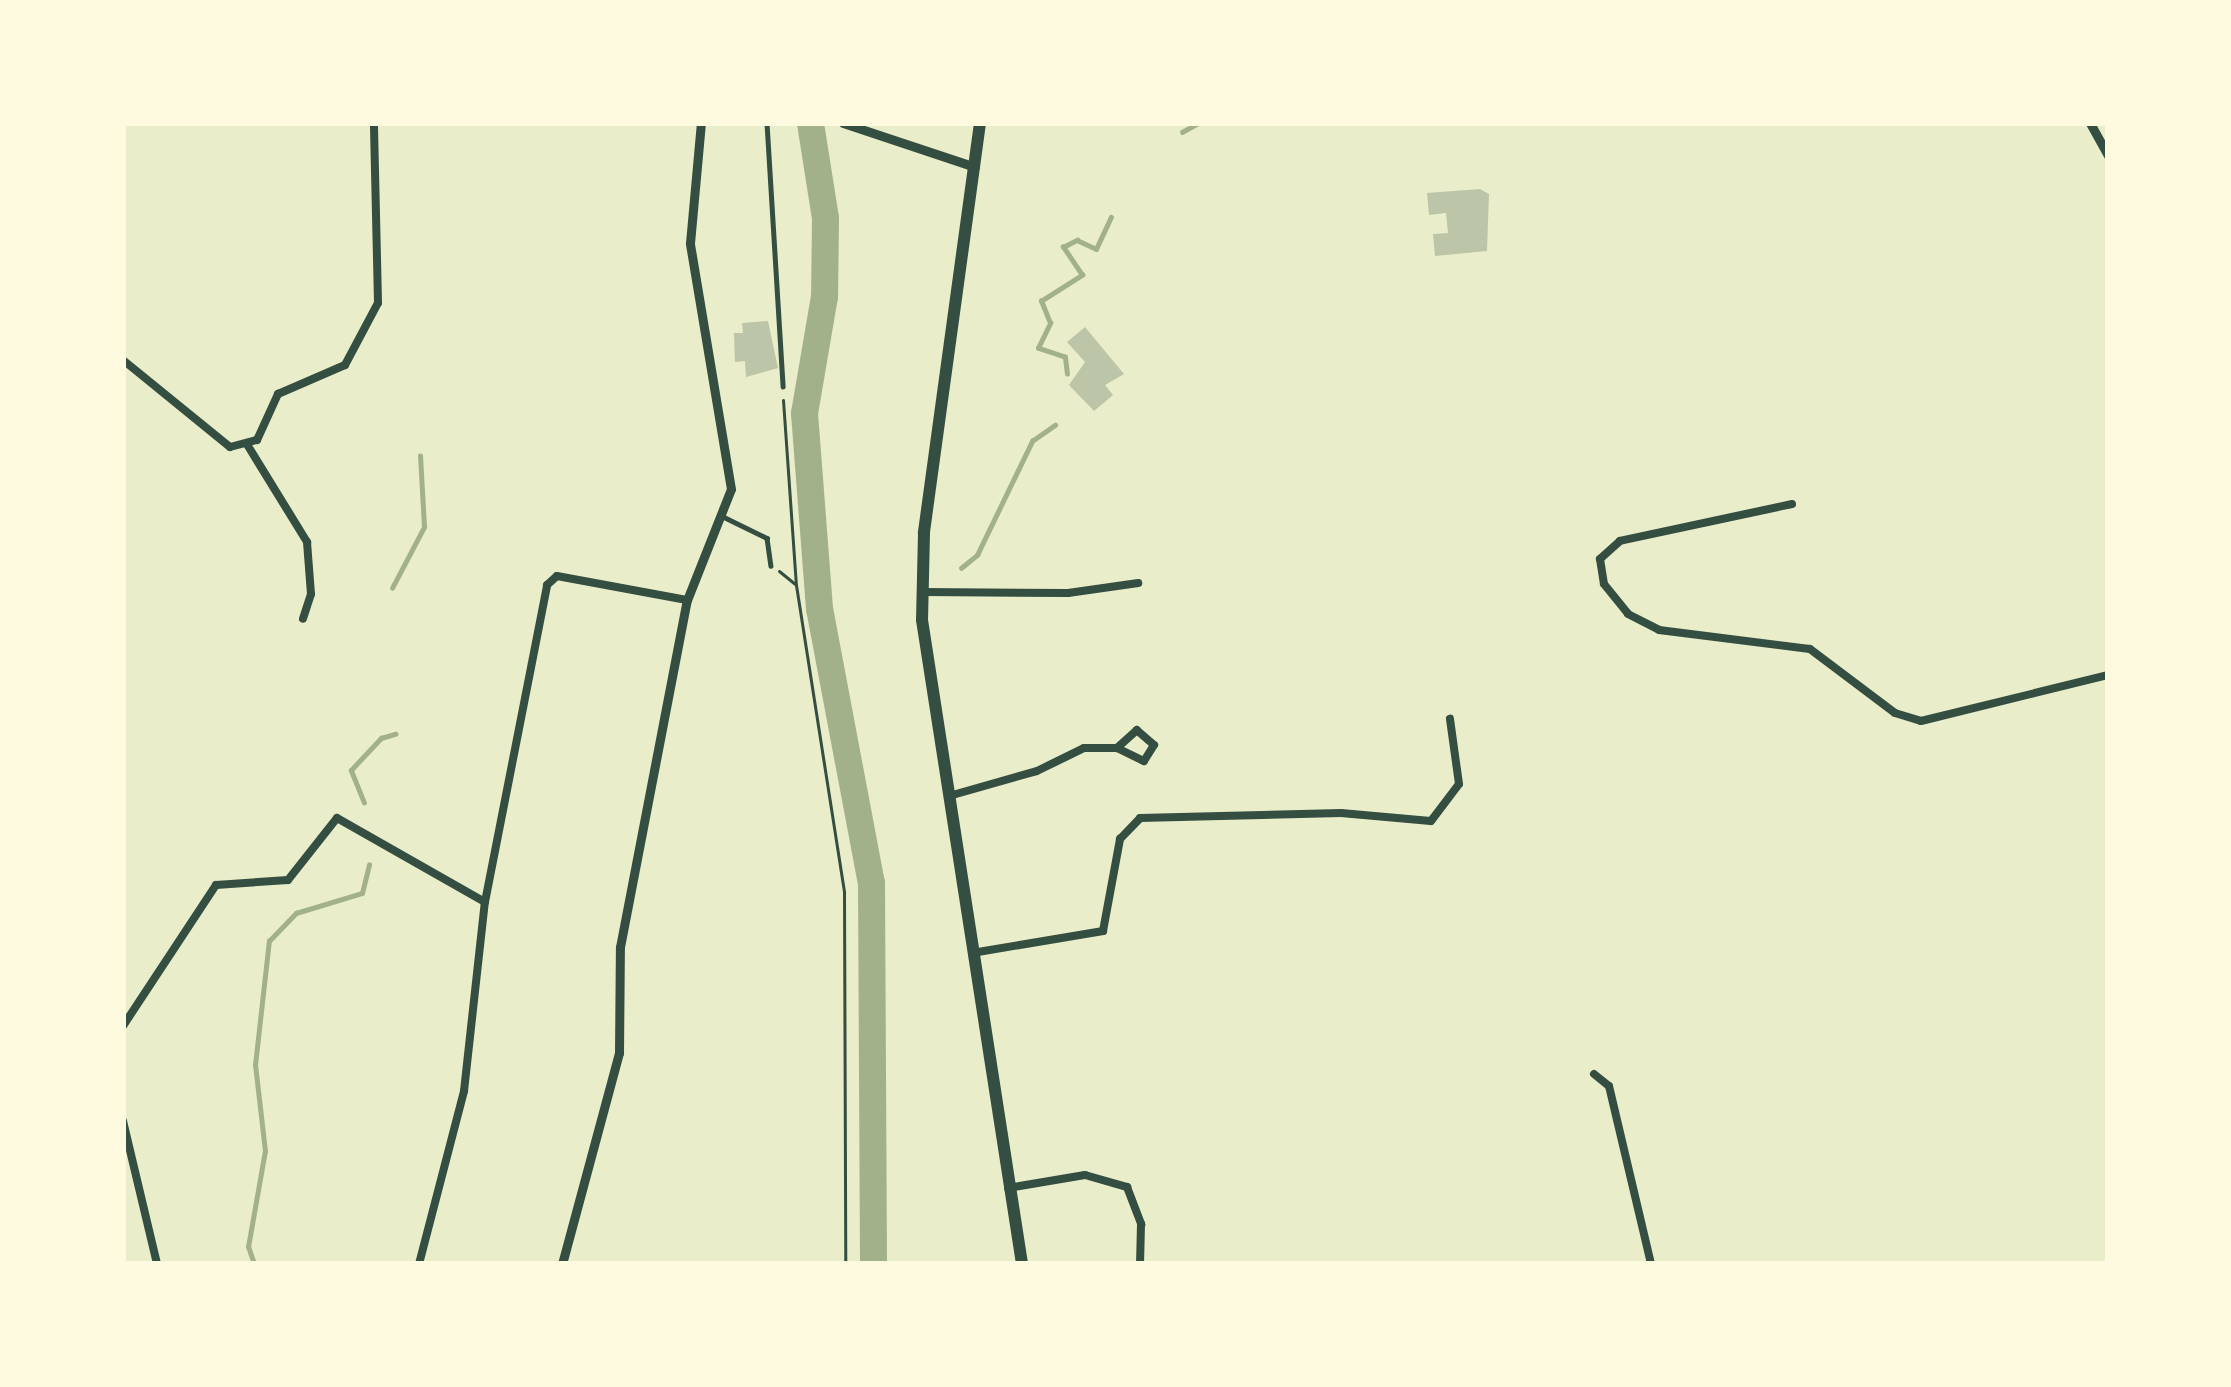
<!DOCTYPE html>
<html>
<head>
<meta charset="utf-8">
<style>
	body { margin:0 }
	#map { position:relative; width:2231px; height:1387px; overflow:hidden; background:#e9edc9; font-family:Raleway,sans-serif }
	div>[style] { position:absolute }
	.stream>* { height:4.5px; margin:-2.25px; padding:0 2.25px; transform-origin:2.25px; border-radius:2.25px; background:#a3b18a }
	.river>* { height:27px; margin:-13.5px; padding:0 13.5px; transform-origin:13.5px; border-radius:13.5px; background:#a3b18a }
	.building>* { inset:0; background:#bcc5a7 }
	.path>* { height:3px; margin:-1.5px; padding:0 1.5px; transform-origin:1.5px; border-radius:1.5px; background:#344e41 }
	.service>* { height:4.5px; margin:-2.25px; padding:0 2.25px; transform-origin:2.25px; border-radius:2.25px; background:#344e41 }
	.minor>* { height:8px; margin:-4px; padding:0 4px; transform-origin:4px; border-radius:4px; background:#344e41 }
	.tertiary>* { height:9px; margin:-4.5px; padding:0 4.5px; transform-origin:4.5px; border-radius:4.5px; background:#344e41 }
	.primary>* { height:12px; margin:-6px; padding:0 6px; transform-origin:6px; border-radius:6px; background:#344e41 }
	span { translate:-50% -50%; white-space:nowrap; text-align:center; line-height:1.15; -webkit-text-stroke:12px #fefae0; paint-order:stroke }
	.frame { position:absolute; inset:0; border:126px solid #fefae0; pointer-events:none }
</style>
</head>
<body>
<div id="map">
	<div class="stream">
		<i style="left:1182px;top:132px;width:18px;rotate:-29deg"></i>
		<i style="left:1067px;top:374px;width:17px;rotate:-97deg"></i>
		<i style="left:1065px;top:357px;width:28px;rotate:-162deg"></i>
		<i style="left:1038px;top:348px;width:28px;rotate:-64deg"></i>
		<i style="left:1050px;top:323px;width:24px;rotate:-112deg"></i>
		<i style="left:1041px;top:301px;width:49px;rotate:-32.4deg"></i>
		<i style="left:1082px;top:275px;width:34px;rotate:-124deg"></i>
		<i style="left:1063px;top:247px;width:16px;rotate:-27deg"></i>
		<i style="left:1077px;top:240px;width:21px;rotate:25deg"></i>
		<i style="left:1096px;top:249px;width:35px;rotate:-65deg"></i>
		<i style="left:961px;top:568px;width:21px;rotate:-39deg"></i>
		<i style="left:977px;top:555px;width:127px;rotate:-64.2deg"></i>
		<i style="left:1032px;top:441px;width:28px;rotate:-35deg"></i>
		<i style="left:392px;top:588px;width:69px;rotate:-62.3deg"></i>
		<i style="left:424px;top:527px;width:71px;rotate:-93.2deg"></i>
		<i style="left:364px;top:803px;width:35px;rotate:-112deg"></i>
		<i style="left:351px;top:770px;width:44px;rotate:-46.8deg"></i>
		<i style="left:381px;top:738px;width:15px;rotate:-16deg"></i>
		<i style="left:254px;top:1264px;width:18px;rotate:-109deg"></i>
		<i style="left:248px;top:1247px;width:97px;rotate:-80deg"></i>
		<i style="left:265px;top:1151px;width:87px;rotate:-96.6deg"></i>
		<i style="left:255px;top:1065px;width:125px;rotate:-83.6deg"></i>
		<i style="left:269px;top:941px;width:39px;rotate:-46deg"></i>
		<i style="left:296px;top:913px;width:69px;rotate:-16.9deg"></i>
		<i style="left:362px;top:893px;width:29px;rotate:-76deg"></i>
	</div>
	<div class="river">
		<i style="left:810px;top:123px;width:96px;rotate:81deg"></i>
		<i style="left:825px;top:218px;width:78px;rotate:90.7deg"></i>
		<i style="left:824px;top:296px;width:119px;rotate:99.7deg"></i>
		<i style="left:804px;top:413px;width:196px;rotate:85.6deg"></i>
		<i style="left:819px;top:608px;width:279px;rotate:79.3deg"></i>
		<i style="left:871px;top:882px;width:382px;rotate:89.7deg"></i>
	</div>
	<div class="building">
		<i style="clip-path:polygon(1480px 189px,1489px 194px,1487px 251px,1435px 256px,1433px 234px,1448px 233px,1446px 213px,1429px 215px,1427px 193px)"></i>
		<i style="clip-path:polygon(768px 321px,778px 368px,746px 377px,745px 361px,735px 362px,734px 333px,743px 333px,742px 323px)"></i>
		<i style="clip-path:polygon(1085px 327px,1124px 374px,1105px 385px,1113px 395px,1094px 411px,1069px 385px,1085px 362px,1067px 342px)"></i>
	</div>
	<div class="path">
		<i style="left:783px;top:400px;width:185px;rotate:86deg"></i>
		<i style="left:796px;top:585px;width:311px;rotate:81.1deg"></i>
		<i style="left:844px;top:892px;width:372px;rotate:89.8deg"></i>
		<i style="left:779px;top:571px;width:21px;rotate:39deg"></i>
	</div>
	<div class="service">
		<i style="left:767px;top:123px;width:264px;rotate:86.5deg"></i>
		<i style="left:724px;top:517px;width:48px;rotate:26deg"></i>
		<i style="left:767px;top:538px;width:28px;rotate:82deg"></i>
	</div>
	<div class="minor">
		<i style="left:123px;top:360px;width:138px;rotate:39.1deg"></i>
		<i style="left:230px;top:447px;width:28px;rotate:-15deg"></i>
		<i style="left:257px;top:440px;width:51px;rotate:-65.5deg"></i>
		<i style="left:278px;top:394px;width:73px;rotate:-23.4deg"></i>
		<i style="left:345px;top:365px;width:70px;rotate:-62deg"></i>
		<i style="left:378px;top:303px;width:180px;rotate:-91.3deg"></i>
		<i style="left:248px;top:446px;width:113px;rotate:58.4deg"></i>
		<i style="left:307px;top:542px;width:52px;rotate:85.6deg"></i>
		<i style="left:311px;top:594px;width:26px;rotate:108deg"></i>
		<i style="left:1792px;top:504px;width:176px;rotate:167.9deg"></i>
		<i style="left:1620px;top:541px;width:27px;rotate:138deg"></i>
		<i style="left:1600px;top:559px;width:25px;rotate:81deg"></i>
		<i style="left:1604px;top:584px;width:38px;rotate:51deg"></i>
		<i style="left:1628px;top:614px;width:35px;rotate:27deg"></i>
		<i style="left:1659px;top:630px;width:152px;rotate:7.2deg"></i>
		<i style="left:1810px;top:649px;width:106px;rotate:37deg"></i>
		<i style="left:1895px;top:713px;width:27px;rotate:17deg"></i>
		<i style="left:1921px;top:721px;width:193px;rotate:-13.8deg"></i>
		<i style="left:924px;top:592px;width:144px;rotate:0.4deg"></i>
		<i style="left:1068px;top:593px;width:71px;rotate:-8.1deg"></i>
		<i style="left:949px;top:796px;width:91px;rotate:-15.9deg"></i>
		<i style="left:1037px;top:771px;width:52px;rotate:-26.1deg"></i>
		<i style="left:1084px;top:748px;width:33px"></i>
		<i style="left:1117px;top:748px;width:30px;rotate:26deg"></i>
		<i style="left:1144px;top:761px;width:19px;rotate:-58deg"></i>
		<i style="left:1154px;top:745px;width:23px;rotate:-139deg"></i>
		<i style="left:1137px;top:730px;width:27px;rotate:138deg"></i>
		<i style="left:972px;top:953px;width:133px;rotate:-9.5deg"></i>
		<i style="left:1103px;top:931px;width:94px;rotate:-79.5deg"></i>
		<i style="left:1120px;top:839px;width:29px;rotate:-46deg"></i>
		<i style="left:1140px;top:818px;width:201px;rotate:-1.4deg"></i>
		<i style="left:1341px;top:813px;width:90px;rotate:5.1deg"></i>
		<i style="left:1431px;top:821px;width:46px;rotate:-52.9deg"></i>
		<i style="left:1459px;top:784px;width:66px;rotate:-97.9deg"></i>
		<i style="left:123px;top:1026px;width:169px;rotate:-56.6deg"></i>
		<i style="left:216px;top:885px;width:72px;rotate:-4deg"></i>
		<i style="left:288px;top:880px;width:79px;rotate:-51.7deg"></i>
		<i style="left:337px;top:818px;width:170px;rotate:29.6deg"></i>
		<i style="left:1594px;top:1074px;width:19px;rotate:39deg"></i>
		<i style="left:1609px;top:1086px;width:183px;rotate:76.7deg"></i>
		<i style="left:123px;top:1121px;width:147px;rotate:76.6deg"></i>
		<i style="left:1008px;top:1188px;width:78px;rotate:-9.6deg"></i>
		<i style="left:1085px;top:1175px;width:44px;rotate:15.9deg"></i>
		<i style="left:1127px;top:1187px;width:40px;rotate:69deg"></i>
		<i style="left:1141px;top:1224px;width:40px;rotate:91.4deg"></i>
		<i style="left:419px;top:1264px;width:179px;rotate:-75.4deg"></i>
		<i style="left:464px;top:1091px;width:190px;rotate:-83.7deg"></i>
		<i style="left:485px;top:902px;width:323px;rotate:-78.9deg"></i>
		<i style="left:547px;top:585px;width:13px;rotate:-42deg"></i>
		<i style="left:557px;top:576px;width:132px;rotate:10.5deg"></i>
	</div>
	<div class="tertiary">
		<i style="left:843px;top:123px;width:139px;rotate:18.4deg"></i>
		<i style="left:2090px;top:123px;width:37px;rotate:61deg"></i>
		<i style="left:562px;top:1264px;width:219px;rotate:-74.9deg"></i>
		<i style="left:619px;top:1053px;width:106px;rotate:-89.5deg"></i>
		<i style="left:620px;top:947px;width:353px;rotate:-79.1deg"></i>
		<i style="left:687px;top:600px;width:119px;rotate:-68.4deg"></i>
		<i style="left:731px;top:489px;width:249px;rotate:-99.5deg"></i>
		<i style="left:690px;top:243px;width:121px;rotate:-84.8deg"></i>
	</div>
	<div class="primary">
		<i style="left:980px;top:123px;width:414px;rotate:97.8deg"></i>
		<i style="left:924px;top:533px;width:87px;rotate:91.3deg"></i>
		<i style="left:922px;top:620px;width:652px;rotate:81.17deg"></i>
	</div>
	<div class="frame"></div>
</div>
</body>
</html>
